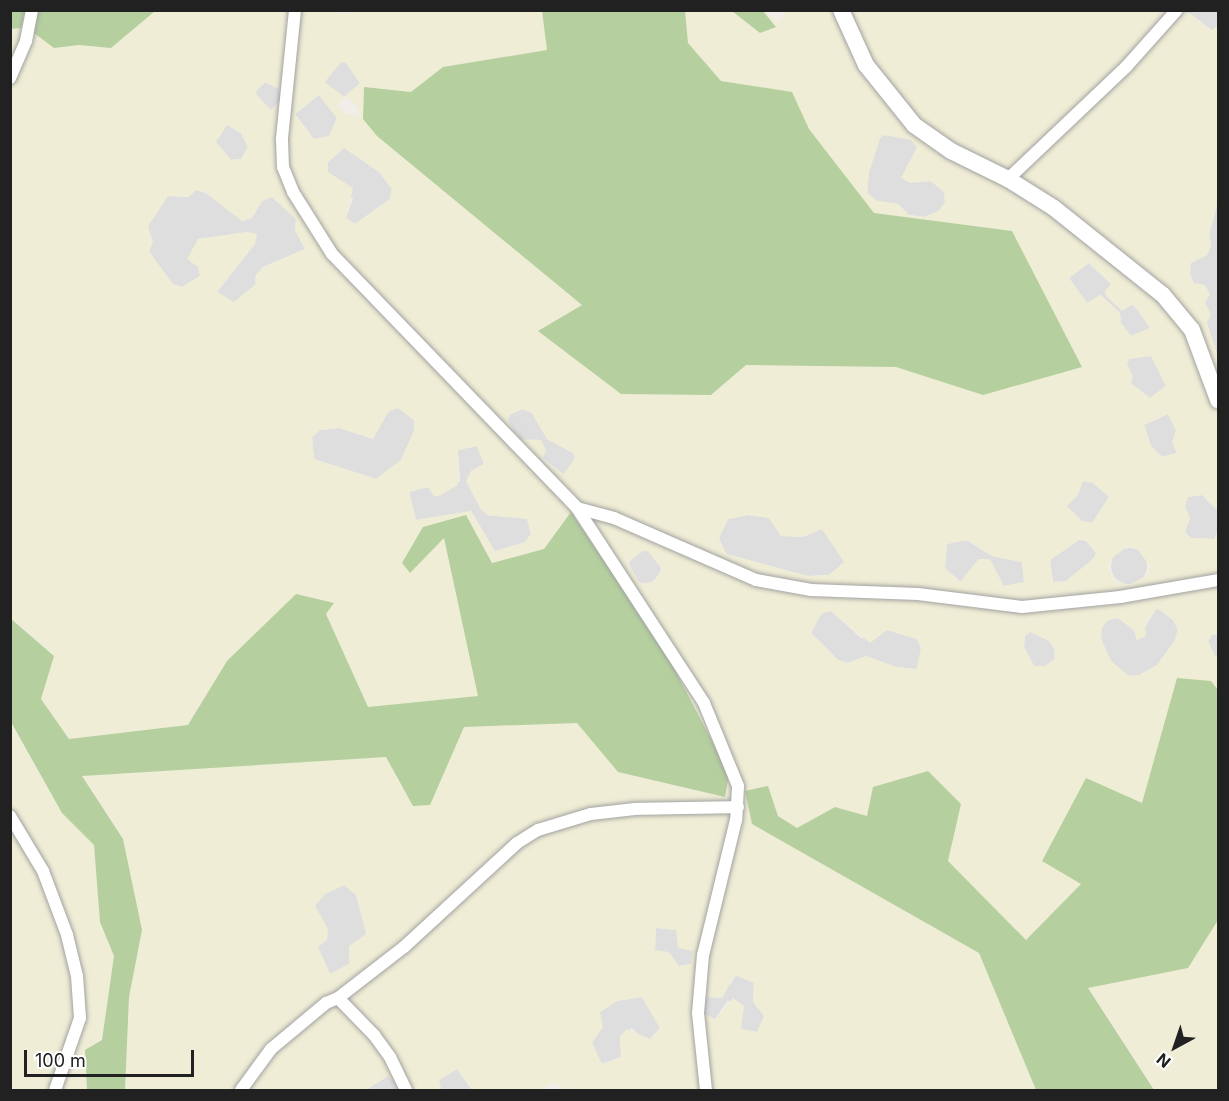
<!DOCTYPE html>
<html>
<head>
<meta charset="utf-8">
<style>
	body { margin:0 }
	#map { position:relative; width:1229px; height:1101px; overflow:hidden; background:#f1ede8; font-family:Inter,sans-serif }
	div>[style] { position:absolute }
	.residential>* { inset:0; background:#dfdedf }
	.round { border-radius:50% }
	.farmland>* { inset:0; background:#efedd5 }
	.forest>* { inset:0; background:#b5d09e }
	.roads { filter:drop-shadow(0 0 2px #a2a2a2) drop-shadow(0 0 2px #a2a2a2) }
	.minor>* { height:12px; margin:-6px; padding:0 6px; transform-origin:6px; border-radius:6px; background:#fff }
	.tertiary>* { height:16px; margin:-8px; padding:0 8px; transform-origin:8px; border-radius:8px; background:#fff }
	span { translate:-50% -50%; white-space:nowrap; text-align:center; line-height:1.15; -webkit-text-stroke:4.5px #fff; paint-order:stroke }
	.frame { position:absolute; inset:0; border:12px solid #212121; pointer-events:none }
	.north { position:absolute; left:1145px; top:1017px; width:60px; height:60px; -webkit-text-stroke:4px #fff; paint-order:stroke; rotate:220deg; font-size:16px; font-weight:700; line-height:24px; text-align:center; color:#212121 }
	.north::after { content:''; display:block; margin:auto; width:21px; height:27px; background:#212121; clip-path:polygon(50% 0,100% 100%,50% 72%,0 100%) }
	.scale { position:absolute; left:24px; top:1050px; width:170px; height:27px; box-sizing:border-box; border:3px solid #212121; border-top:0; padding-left:8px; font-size:18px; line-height:21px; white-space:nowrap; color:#212121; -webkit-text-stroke:4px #fff; paint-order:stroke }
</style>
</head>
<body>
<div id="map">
	<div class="residential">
		<i style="clip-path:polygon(1170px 11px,1218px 11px,1218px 24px,1213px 31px,1191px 14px)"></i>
		<i style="clip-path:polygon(341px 62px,346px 63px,360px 83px,344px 97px,324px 82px)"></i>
		<i style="clip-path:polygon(265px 82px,279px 89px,282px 99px,271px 110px,254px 93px)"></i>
		<i style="clip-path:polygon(319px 95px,337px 118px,329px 136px,314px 139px,295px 114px)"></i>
		<i style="clip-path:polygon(227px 125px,241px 133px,248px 147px,241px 159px,230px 160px,215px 142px)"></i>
		<i style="clip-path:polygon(884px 135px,910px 139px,917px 147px,910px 183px,927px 178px,944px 192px,945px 202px,939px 211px,924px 217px,909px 215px,898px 204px,878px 201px,867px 194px,869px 172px,880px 138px)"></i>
		<i style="clip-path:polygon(344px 147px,379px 172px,392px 189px,390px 199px,355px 224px,346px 218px,353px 199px,328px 172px,328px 162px)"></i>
		<i style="clip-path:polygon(196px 190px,206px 193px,242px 221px,252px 218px,262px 201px,272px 197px,296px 219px,295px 230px,305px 249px,263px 267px,256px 275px,255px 285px,234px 303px,217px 292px,255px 244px,247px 232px,198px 239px,200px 276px,182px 287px,173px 284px,148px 251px,148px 226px,168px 196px,188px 197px)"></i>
		<i style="clip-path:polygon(1218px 201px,1218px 357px,1190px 274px,1191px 263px,1207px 255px,1211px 245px,1209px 235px)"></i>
		<i style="clip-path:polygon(1089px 263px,1146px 318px,1150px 328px,1131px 336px,1121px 323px,1120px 313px,1101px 295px,1087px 303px,1069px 278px)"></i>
		<i style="clip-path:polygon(1151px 356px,1166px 386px,1150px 398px,1130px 383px,1127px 364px,1129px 358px)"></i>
		<i style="clip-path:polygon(398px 408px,414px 420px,414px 431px,401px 460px,376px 479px,314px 459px,312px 437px,320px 430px,339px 428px,373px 439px,388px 411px)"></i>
		<i style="clip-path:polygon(522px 409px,532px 413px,547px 439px,573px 453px,575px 458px,564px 475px,520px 439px,508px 421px,509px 415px)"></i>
		<i style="clip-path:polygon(1168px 414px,1176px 430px,1177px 453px,1161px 457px,1151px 446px,1144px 425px)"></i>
		<i style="clip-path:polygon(477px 446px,484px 464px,487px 515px,527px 519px,531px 534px,525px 542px,495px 552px,471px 511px,416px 520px,409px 492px,428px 487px,434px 496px,460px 481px,458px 450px)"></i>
		<i style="clip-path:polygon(1083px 481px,1093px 483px,1109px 497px,1092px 523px,1082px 521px,1066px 506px,1077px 495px)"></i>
		<i style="clip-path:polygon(1203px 495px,1209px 503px,1217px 506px,1218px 531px,1214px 539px,1191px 538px,1185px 532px,1190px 518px,1185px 507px,1187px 497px)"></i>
		<i style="clip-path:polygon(748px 515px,769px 518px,781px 536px,803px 537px,822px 529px,845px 562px,829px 575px,808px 576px,726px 554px,719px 538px,728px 519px)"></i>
		<i style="clip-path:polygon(966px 540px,992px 556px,1022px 562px,1024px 582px,1004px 586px,979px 559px,961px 582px,945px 568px,947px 544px)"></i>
		<i style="clip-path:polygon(1079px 540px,1086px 541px,1096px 553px,1094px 558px,1067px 581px,1053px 583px,1050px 560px)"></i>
		<i class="round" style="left:1111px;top:548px;width:36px;height:36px"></i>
		<i class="round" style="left:629px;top:551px;width:32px;height:32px"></i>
		<i style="clip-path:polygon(1157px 608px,1173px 620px,1178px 630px,1175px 640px,1157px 665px,1139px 675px,1129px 676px,1111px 661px,1101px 639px,1102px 628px,1108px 620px,1118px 618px,1134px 630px,1137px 640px)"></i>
		<i style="clip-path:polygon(831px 611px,861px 638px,887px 630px,917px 639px,921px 648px,917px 669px,896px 667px,866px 656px,848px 663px,838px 660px,811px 633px,821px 613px)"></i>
		<i style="clip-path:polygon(1030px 631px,1049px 641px,1055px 650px,1054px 660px,1045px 666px,1034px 666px,1024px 647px,1025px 636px)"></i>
		<i style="clip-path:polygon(1218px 634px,1218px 655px,1215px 656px,1208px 641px,1212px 635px)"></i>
		<i style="clip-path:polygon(344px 885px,356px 895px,367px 934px,349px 964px,330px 974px,318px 947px,314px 905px,325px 894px)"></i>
		<i style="clip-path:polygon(656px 928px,676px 930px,693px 951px,691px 964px,679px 966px,655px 950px)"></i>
		<i style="clip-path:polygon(736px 975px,754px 983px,753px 1002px,765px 1016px,757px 1032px,741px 1029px,738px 1025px,742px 1017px,728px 1000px,715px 1019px,702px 1013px,704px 997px,731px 984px)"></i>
		<i style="clip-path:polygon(642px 997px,660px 1028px,650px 1039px,644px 1040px,632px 1028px,620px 1036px,621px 1057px,601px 1064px,592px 1043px,600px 1012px,617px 1001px)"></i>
		<i style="clip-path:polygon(457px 1069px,472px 1090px,441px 1090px,439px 1080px)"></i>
		<i style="clip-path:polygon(388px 1076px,403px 1090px,365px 1090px,366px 1090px)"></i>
	</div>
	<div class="farmland">
		<i style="clip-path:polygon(evenodd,332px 10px,342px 14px,358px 10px,542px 11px,548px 50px,443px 67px,411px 92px,364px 87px,363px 118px,377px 136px,582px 305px,538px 331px,621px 394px,711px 395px,746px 365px,896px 367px,983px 395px,1012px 232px,874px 213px,809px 129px,792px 93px,721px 81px,688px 43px,685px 11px,732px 11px,760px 32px,776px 27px,763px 10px,779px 22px,787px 10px,1170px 10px,1191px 14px,1212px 31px,1218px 24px,1218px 201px,1209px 234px,1211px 245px,1207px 255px,1191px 263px,1190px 274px,1194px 283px,1205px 285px,1210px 294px,1205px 303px,1211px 314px,1207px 323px,1218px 357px,1218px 511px,1202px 495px,1188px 497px,1185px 507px,1190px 518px,1185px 532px,1190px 538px,1214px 539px,1218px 531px,1218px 634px,1212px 635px,1208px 641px,1215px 656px,1218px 655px,1218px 690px,1211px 681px,1142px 804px,1085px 779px,1082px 884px,1026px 940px,948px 861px,961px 804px,867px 817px,835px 807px,797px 828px,778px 816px,768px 787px,752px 824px,979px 953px,1036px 1090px,567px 1090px,555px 1082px,540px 1090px,472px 1090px,457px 1069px,439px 1080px,441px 1090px,403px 1090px,388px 1076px,365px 1090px,125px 1090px,129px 997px,142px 930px,123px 839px,82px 776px,386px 757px,413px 806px,429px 805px,464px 727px,577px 723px,618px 772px,724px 797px,729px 774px,544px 549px,492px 563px,466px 515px,402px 563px,410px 572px,444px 537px,479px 696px,368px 708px,326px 613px,227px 661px,188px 725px,69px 739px,41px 699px,54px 655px,11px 618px,10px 29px,21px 28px,25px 11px,36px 11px,54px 48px,79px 45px,111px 48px,155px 11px,332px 10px,341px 62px,346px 63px,360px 83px,344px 97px,325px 82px,341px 62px,332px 10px,265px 82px,279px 89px,282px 99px,271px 110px,255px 93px,265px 82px,332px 10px,319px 95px,337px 118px,329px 136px,314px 139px,295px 114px,319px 95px,332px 10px,346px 96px,354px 103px,362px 118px,345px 113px,337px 106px,346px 96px,332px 10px,227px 125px,241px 133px,248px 147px,241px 159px,231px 160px,216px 142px,227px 125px,332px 10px,884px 135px,911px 140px,917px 147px,901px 178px,910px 183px,931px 181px,944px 192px,945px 202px,939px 211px,924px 217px,909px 215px,898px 204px,878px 201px,867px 193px,869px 172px,880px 138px,884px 135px,332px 10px,344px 148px,379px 172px,392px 189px,390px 199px,355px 224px,346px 218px,353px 188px,328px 172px,328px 162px,344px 148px,332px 10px,196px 190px,206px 193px,242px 221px,252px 218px,262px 201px,272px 197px,296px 219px,295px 230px,305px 249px,263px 267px,256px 275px,255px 285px,234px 302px,217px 292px,255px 244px,257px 234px,247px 232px,198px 239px,187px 259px,198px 267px,200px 276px,182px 287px,172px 284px,149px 251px,153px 242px,148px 226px,168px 196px,188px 197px,196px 190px,332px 10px,1089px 263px,1111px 284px,1105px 291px,1106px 296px,1122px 311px,1133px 304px,1150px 328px,1131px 336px,1121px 323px,1120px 313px,1100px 295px,1087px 303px,1069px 278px,1089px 263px,332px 10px,1151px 356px,1166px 386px,1150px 398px,1131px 383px,1133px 376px,1127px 364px,1129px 359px,1151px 356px,332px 10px,398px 408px,414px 420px,414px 431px,401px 460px,376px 479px,314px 459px,312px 437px,320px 430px,340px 428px,373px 439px,389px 411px,398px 408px,332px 10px,522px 409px,532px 413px,547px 439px,573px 453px,575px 458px,564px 474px,542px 460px,546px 450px,541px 440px,519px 439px,508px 421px,510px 415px,522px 409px,332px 10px,1168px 414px,1176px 430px,1172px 442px,1177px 453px,1162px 457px,1151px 446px,1144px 425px,1168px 414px,332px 10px,477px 446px,484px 464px,471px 471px,466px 481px,480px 508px,487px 515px,527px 519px,531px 534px,525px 542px,495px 551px,471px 511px,416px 520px,409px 492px,428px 487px,434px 496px,439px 496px,458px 485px,458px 450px,477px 446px,332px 10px,1083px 481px,1093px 483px,1109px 497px,1092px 523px,1082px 521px,1067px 506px,1078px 495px,1083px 481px,332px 10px,748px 515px,769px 518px,781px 536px,803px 537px,822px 529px,844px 562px,829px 575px,808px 576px,726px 554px,719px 538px,728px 519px,748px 515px,332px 10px,967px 540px,992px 556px,1022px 562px,1024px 582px,1004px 586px,990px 559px,979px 559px,960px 582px,945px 568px,947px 544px,967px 540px,332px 10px,1079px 540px,1086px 540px,1096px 553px,1094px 558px,1066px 581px,1053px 582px,1050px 560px,1079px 540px,332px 10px,1128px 546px,1138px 550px,1150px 566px,1147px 576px,1128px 585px,1117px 582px,1109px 570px,1111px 559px,1128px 546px,332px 10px,646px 549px,662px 569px,653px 582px,640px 584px,628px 562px,646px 549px,332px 10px,1157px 608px,1173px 620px,1178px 629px,1175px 640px,1157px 665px,1139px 675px,1129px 676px,1111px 661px,1101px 639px,1102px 628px,1108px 620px,1118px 618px,1134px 630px,1137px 640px,1146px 636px,1145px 624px,1157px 608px,332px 10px,831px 611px,870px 643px,887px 630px,917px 639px,921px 648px,917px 669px,896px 667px,866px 656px,848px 663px,838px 660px,811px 633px,821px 614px,831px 611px,332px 10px,1030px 632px,1049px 641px,1055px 650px,1054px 660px,1045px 666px,1034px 666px,1024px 647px,1025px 636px,1030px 632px,332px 10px,344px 885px,356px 895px,366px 934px,349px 946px,349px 964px,330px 974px,318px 947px,327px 940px,328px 929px,315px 906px,325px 894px,344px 885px,332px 10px,656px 928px,676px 930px,678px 948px,693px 951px,691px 964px,679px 966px,669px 952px,655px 950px,656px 928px,332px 10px,735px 975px,754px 983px,753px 1002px,764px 1016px,757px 1032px,741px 1029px,744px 1006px,733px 998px,715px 1019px,702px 1013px,704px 997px,722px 998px,735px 975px,332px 10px,642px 997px,660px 1028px,650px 1039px,627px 1029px,620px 1036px,621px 1057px,602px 1064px,592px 1043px,603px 1027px,600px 1012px,617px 1001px,642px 997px)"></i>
		<i style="clip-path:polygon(10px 722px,62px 813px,94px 845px,100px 922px,114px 956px,102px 1040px,85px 1050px,87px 1090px,11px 1090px)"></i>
		<i style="clip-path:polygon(1218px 920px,1218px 1090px,1154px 1090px,1088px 987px,1187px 968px)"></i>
	</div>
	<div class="forest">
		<i style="clip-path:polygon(10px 11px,25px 11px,21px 28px,11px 29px)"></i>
		<i style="clip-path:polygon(36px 11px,155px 11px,111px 48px,79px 45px,54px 48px,34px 33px)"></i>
		<i style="clip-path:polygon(542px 11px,685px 11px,688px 43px,721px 81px,792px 92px,809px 129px,874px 213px,1012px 231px,1082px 367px,983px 395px,896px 367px,746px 365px,711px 395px,621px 394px,538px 331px,582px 305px,377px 136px,363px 119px,364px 87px,411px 92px,443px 67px,547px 50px)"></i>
		<i style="clip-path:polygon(732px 11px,763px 11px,776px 27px,760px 33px)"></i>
		<i style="clip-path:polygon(571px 512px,665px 651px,729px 774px,725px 797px,618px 772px,577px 723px,464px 727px,430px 805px,413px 806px,386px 757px,82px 776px,123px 839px,142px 930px,129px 997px,125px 1090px,87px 1090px,85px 1050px,102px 1040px,114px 956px,100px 922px,94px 845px,62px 813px,11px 722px,10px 618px,54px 656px,41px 699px,69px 739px,188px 725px,227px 661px,296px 594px,334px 603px,326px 614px,368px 707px,478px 696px,444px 538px,410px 573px,402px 563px,423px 527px,466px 515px,492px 563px,544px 549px)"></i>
		<i style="clip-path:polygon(1177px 678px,1211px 681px,1218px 690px,1218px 920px,1188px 968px,1088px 988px,1154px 1090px,1036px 1090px,979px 953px,752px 824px,745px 791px,768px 786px,778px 816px,797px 828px,835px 807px,867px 816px,873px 787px,928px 771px,961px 804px,948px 861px,1026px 940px,1081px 884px,1042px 861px,1086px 778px,1142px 803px)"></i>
	</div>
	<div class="roads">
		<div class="minor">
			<i style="left:295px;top:10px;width:130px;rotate:95.8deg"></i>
			<i style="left:282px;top:139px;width:28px;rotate:88deg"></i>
			<i style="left:283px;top:167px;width:27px;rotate:68deg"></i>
			<i style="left:293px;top:192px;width:73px;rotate:57.8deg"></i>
			<i style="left:332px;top:254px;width:353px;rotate:46deg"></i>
			<i style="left:577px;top:508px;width:38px;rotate:15deg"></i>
			<i style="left:614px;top:518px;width:155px;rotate:23.6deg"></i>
			<i style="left:756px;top:580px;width:56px;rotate:10.3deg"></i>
			<i style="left:811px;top:590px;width:107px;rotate:2.1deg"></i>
			<i style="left:918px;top:594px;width:105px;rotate:7.1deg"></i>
			<i style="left:1022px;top:607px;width:99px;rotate:-5.8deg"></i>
			<i style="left:1120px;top:597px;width:99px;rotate:-9.8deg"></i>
			<i style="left:10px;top:78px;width:40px;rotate:-66.6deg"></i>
			<i style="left:26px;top:41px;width:32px;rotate:-79deg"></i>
			<i style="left:1008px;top:179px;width:163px;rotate:-43.5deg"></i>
			<i style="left:1126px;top:67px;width:76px;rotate:-48.2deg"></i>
			<i style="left:577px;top:508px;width:233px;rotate:56.9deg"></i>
			<i style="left:704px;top:703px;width:90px;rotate:67.7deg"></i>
			<i style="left:738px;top:786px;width:34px;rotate:93deg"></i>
			<i style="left:736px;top:820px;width:139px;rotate:103.7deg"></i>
			<i style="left:703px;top:955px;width:58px;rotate:94.9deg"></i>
			<i style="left:698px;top:1013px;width:77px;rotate:84.1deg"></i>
			<i style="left:10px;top:816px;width:64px;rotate:59deg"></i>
			<i style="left:43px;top:871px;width:68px;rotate:69.4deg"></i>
			<i style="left:67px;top:935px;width:42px;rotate:76.3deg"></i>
			<i style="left:77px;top:976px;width:42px;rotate:85.9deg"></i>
			<i style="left:80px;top:1018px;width:76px;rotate:109.1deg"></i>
			<i style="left:338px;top:998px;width:83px;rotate:-37.7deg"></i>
			<i style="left:404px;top:947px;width:154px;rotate:-42.6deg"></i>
			<i style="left:517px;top:843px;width:25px;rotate:-32deg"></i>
			<i style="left:538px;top:830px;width:55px;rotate:-16.8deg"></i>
			<i style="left:591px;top:814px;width:44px;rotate:-6.5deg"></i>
			<i style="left:635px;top:809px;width:103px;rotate:-1.1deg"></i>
			<i style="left:241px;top:1090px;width:51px;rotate:-53.8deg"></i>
			<i style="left:271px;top:1049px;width:72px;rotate:-39.9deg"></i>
			<i style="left:326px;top:1003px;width:13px;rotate:-23deg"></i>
			<i style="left:338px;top:998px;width:52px;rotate:45.8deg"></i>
			<i style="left:374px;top:1035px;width:27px;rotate:54deg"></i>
			<i style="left:390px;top:1057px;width:37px;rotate:64deg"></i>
		</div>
		<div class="tertiary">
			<i style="left:841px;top:10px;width:60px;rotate:65.6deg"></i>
			<i style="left:866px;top:65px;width:77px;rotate:51.3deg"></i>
			<i style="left:914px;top:125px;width:45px;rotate:35.1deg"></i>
			<i style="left:951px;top:151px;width:64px;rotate:26.2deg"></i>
			<i style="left:1008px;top:179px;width:54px;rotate:32.2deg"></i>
			<i style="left:1054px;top:208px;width:139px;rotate:38.6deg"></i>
			<i style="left:1163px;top:295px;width:45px;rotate:50.4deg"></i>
			<i style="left:1192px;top:330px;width:75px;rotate:69.6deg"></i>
		</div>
	</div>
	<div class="frame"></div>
	<div class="north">N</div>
	<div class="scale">100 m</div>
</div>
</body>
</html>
